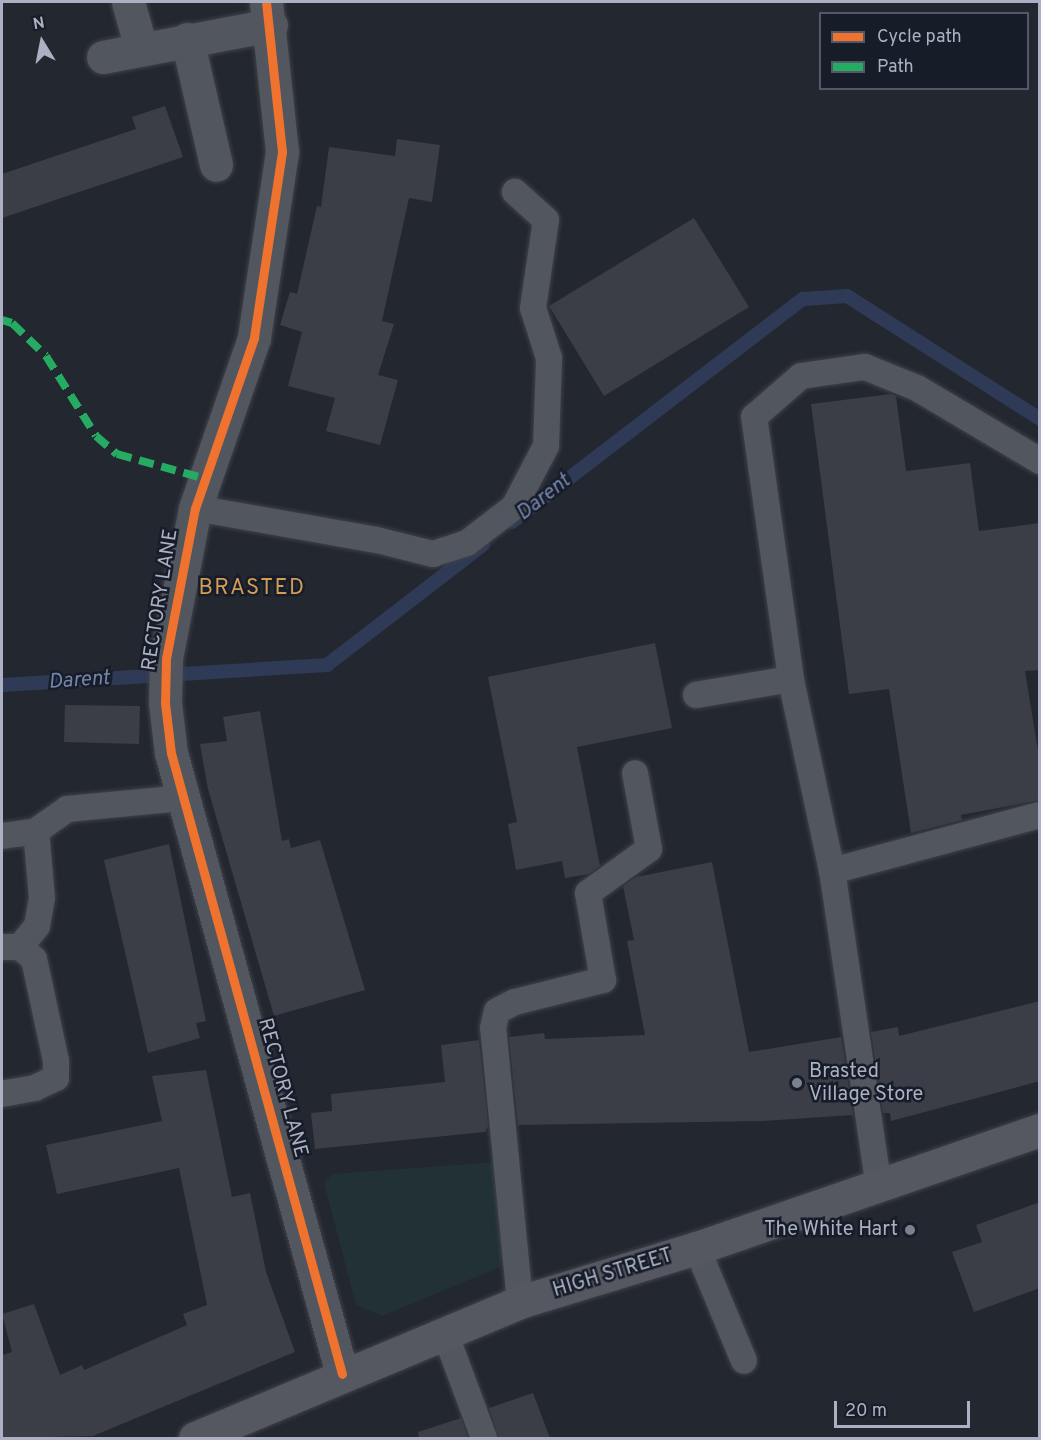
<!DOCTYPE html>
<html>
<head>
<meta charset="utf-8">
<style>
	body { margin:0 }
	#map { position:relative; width:1041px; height:1440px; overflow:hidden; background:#23272f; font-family:Overpass,sans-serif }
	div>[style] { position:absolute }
	.green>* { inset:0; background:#213136 }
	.stream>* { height:14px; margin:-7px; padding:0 7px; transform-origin:7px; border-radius:7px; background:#2f3a56 }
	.building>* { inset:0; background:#3b3e47 }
	.roads { filter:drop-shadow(0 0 2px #3f4148) drop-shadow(0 0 2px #3f4148) }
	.service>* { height:26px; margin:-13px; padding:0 13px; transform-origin:13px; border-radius:13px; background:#52565e }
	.minor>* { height:33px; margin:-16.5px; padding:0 16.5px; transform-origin:16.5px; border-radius:16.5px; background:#52565e }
	.tertiary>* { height:33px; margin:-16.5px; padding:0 16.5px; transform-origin:16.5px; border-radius:16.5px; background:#52565e }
	.primary>* { height:33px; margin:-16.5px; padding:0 16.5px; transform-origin:16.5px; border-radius:16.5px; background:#555761 }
	.quiet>* { height:8px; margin-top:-4px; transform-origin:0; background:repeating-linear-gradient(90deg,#26ab63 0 15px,transparent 0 23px) }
	.cycleway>* { height:9px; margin:-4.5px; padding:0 4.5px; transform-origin:4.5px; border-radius:4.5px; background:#ef722f }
	.dots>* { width:16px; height:16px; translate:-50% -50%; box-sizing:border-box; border:3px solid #171c29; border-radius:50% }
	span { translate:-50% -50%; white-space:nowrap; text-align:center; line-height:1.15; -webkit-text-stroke:5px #171c29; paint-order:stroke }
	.street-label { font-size:20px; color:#abb1c3 }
	.poi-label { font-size:20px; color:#abb1c3 }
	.left { translate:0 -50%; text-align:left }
	.right { translate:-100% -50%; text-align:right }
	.water-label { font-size:21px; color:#7384ab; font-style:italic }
	.quarter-label { font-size:22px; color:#d29d57; letter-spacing:1.5px }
	.frame { position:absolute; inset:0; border:3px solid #abb1c3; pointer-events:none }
	.legend { position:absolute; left:819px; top:12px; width:210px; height:78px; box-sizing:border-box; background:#171c29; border:2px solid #525867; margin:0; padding:8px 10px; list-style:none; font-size:18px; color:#abb1c3 }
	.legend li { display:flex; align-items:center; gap:12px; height:30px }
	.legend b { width:30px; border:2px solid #525867 }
	.north { position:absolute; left:12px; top:12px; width:60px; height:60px; -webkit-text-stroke:4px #171c29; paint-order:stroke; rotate:350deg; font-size:16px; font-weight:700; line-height:24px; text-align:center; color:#abb1c3 }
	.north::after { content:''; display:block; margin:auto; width:21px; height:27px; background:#abb1c3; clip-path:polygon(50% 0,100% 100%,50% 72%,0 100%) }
	.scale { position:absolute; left:834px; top:1401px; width:136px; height:27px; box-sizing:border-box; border:3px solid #abb1c3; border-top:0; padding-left:8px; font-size:18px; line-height:21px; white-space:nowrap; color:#abb1c3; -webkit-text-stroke:4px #171c29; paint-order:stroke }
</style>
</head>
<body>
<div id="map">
	<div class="green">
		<i style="clip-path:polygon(496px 1162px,505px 1265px,382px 1316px,356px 1305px,324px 1183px,332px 1174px)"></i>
	</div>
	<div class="stream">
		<i style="left:512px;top:522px;width:367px;rotate:-37.5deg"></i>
		<i style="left:803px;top:299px;width:44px;rotate:-3.9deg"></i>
		<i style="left:847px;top:296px;width:229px;rotate:32.5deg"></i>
		<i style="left:2px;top:685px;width:326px;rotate:-3.5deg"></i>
		<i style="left:327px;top:665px;width:197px;rotate:-37.6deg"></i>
	</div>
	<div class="building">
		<i style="clip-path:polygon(165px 106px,183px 157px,2px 218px,2px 174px,136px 129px,132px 117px)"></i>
		<i style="clip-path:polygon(397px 139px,440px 145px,432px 202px,409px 198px,382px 321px,394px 324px,378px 375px,398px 380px,380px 445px,326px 431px,335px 398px,288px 386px,302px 332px,280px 325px,290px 292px,297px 294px,317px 206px,321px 207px,329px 147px,395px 156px)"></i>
		<i style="clip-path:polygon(694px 218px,749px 307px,604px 396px,549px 306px)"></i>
		<i style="clip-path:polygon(891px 394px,896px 396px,906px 471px,970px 463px,979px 531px,1040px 523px,1040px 670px,1025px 671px,1040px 763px,1040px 800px,961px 815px,962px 820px,911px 833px,889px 689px,849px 694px,811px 404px)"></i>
		<i style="clip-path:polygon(655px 643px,672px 728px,577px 747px,600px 866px,589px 874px,565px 878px,562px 861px,516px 870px,508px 824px,517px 822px,488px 677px)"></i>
		<i style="clip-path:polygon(65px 705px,140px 706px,139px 744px,64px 742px)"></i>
		<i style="clip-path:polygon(260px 711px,282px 841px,289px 839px,291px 848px,320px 840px,365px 990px,274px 1016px,208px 789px,200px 744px,227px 741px,223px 717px)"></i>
		<i style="clip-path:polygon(169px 844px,206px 1021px,196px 1023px,200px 1038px,148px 1053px,104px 860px)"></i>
		<i style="clip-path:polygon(712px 862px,749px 1052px,841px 1037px,853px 1115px,763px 1121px,518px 1125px,509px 1037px,544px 1033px,545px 1039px,645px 1035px,627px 941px,634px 940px,623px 886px,636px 877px)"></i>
		<i style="clip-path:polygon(1040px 1001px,1040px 1081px,891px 1121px,890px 1113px,883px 1113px,871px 1032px,898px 1027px,899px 1036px)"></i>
		<i style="clip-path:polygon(479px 1040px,488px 1126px,485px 1132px,315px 1149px,311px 1113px,332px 1111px,331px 1094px,445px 1082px,441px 1045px)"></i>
		<i style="clip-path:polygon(206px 1070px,232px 1197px,250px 1193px,266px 1272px,295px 1352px,93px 1436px,2px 1438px,2px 1355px,12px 1352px,2px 1314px,34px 1304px,60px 1375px,82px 1365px,84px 1370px,187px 1325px,183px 1314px,207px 1305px,179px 1168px,57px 1194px,46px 1145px,162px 1121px,152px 1076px)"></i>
		<i style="clip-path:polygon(1040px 1202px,1040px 1288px,974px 1312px,952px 1252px,982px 1242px,976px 1225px)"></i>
		<i style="clip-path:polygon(533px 1393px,550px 1438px,499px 1438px,489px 1408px)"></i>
		<i style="clip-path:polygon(461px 1418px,468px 1438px,419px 1438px,418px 1432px)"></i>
	</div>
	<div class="roads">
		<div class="service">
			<i style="left:195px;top:508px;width:185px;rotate:10deg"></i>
			<i style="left:377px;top:540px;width:58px;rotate:14deg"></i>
			<i style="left:433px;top:554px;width:36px;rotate:-18deg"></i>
			<i style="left:467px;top:543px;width:59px;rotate:-37.5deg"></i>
			<i style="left:514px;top:507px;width:69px;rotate:-62.3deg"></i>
			<i style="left:546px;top:446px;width:88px;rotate:-88deg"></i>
			<i style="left:549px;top:358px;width:52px;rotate:-107.7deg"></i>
			<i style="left:533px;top:308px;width:89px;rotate:-81.6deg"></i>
			<i style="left:546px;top:220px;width:42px;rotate:-137.9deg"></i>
			<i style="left:696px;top:695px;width:96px;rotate:-9.6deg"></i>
			<i style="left:2px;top:836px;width:34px;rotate:-8deg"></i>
			<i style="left:36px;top:831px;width:38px;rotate:-35deg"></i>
			<i style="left:67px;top:809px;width:118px;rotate:-5.4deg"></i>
			<i style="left:832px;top:871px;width:215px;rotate:-15.1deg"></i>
			<i style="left:2px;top:947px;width:18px"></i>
			<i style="left:20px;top:947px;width:18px;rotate:41deg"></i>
			<i style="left:34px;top:959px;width:104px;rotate:77.8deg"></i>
			<i style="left:56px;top:1061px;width:17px;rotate:90deg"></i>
			<i style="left:56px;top:1078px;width:23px;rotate:155deg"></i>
			<i style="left:35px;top:1088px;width:34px;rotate:170deg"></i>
			<i style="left:20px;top:947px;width:27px;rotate:-51deg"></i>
			<i style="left:37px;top:926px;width:28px;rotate:-80deg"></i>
			<i style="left:42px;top:898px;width:67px;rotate:-95.1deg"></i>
			<i style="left:879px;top:1188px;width:320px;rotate:-98.4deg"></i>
			<i style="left:832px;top:871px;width:196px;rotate:-102.1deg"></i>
			<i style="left:791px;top:679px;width:265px;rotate:-98deg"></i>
			<i style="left:754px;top:417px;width:62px;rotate:-41.1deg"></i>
			<i style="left:801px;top:376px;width:65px;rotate:-8deg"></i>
			<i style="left:865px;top:367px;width:56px;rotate:22deg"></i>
			<i style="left:917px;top:388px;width:143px;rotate:30.7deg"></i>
			<i style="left:697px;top:1248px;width:122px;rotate:67.4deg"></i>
			<i style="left:520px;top:1302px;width:275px;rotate:-95.6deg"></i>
			<i style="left:493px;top:1028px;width:17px;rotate:-77deg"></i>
			<i style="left:497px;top:1011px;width:20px;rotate:-27deg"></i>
			<i style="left:515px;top:1002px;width:91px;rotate:-14deg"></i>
			<i style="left:603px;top:980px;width:88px;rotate:-99.8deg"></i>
			<i style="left:588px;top:893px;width:75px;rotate:-35.8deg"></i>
			<i style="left:649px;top:849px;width:77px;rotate:-100.4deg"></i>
			<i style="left:445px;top:1333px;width:112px;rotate:69.6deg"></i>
		</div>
		<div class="minor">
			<i style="left:128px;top:2px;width:48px;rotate:74.2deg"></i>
			<i style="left:187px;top:39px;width:129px;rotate:77deg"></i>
			<i style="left:103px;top:57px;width:171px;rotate:-10.8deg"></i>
		</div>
		<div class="tertiary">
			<i style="left:266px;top:2px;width:151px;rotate:83.9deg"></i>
			<i style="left:282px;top:152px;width:188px;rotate:98.6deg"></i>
			<i style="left:254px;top:338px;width:180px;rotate:109.1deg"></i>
			<i style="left:195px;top:508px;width:154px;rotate:100.9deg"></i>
			<i style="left:166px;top:659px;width:44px;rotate:91.3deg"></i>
			<i style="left:165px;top:703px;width:50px;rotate:83.2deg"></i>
			<i style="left:171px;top:753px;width:644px;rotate:74.6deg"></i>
		</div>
		<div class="primary">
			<i style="left:195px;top:1438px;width:352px;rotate:-22.7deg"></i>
			<i style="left:520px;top:1302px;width:185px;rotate:-17deg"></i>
			<i style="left:697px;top:1248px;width:363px;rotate:-19deg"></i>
		</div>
	</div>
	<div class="quiet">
		<i style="left:2px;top:320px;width:10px;rotate:17deg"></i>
		<i style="left:12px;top:323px;width:47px;rotate:44.1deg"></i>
		<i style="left:46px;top:356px;width:94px;rotate:58deg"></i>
		<i style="left:96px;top:436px;width:28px;rotate:41deg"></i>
		<i style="left:117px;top:454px;width:92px;rotate:15.7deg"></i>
	</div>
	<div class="cycleway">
		<i style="left:266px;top:2px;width:151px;rotate:83.9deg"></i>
		<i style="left:282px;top:152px;width:188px;rotate:98.6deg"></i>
		<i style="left:254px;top:338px;width:180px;rotate:109.1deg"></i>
		<i style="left:195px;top:508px;width:154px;rotate:100.9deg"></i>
		<i style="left:166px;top:659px;width:44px;rotate:91.3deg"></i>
		<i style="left:165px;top:703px;width:50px;rotate:83.2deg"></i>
		<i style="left:171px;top:753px;width:644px;rotate:74.6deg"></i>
	</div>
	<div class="dots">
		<i style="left:797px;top:1083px;background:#7b818f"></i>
		<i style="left:910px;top:1230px;background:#7b818f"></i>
	</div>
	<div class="street-label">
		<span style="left:161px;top:600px;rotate:-81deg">RECTORY LANE</span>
		<span style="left:282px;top:1088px;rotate:75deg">RECTORY LANE</span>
		<span style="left:613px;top:1274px;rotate:-17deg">HIGH STREET</span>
	</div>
	<div class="poi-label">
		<span class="left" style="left:809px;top:1084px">Brasted<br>Village Store</span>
		<span class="right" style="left:898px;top:1230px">The White Hart</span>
	</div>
	<div class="water-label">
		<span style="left:544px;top:498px;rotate:-38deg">Darent</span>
		<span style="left:79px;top:681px;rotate:-4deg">Darent</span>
	</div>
	<div class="quarter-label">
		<span style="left:252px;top:589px">BRASTED</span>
	</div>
	<div class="frame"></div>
	<ul class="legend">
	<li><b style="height:8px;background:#ef722f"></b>Cycle path</li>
	<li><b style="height:8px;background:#26ab63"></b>Path</li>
	</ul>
	<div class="north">N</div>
	<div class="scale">20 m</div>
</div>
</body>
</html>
